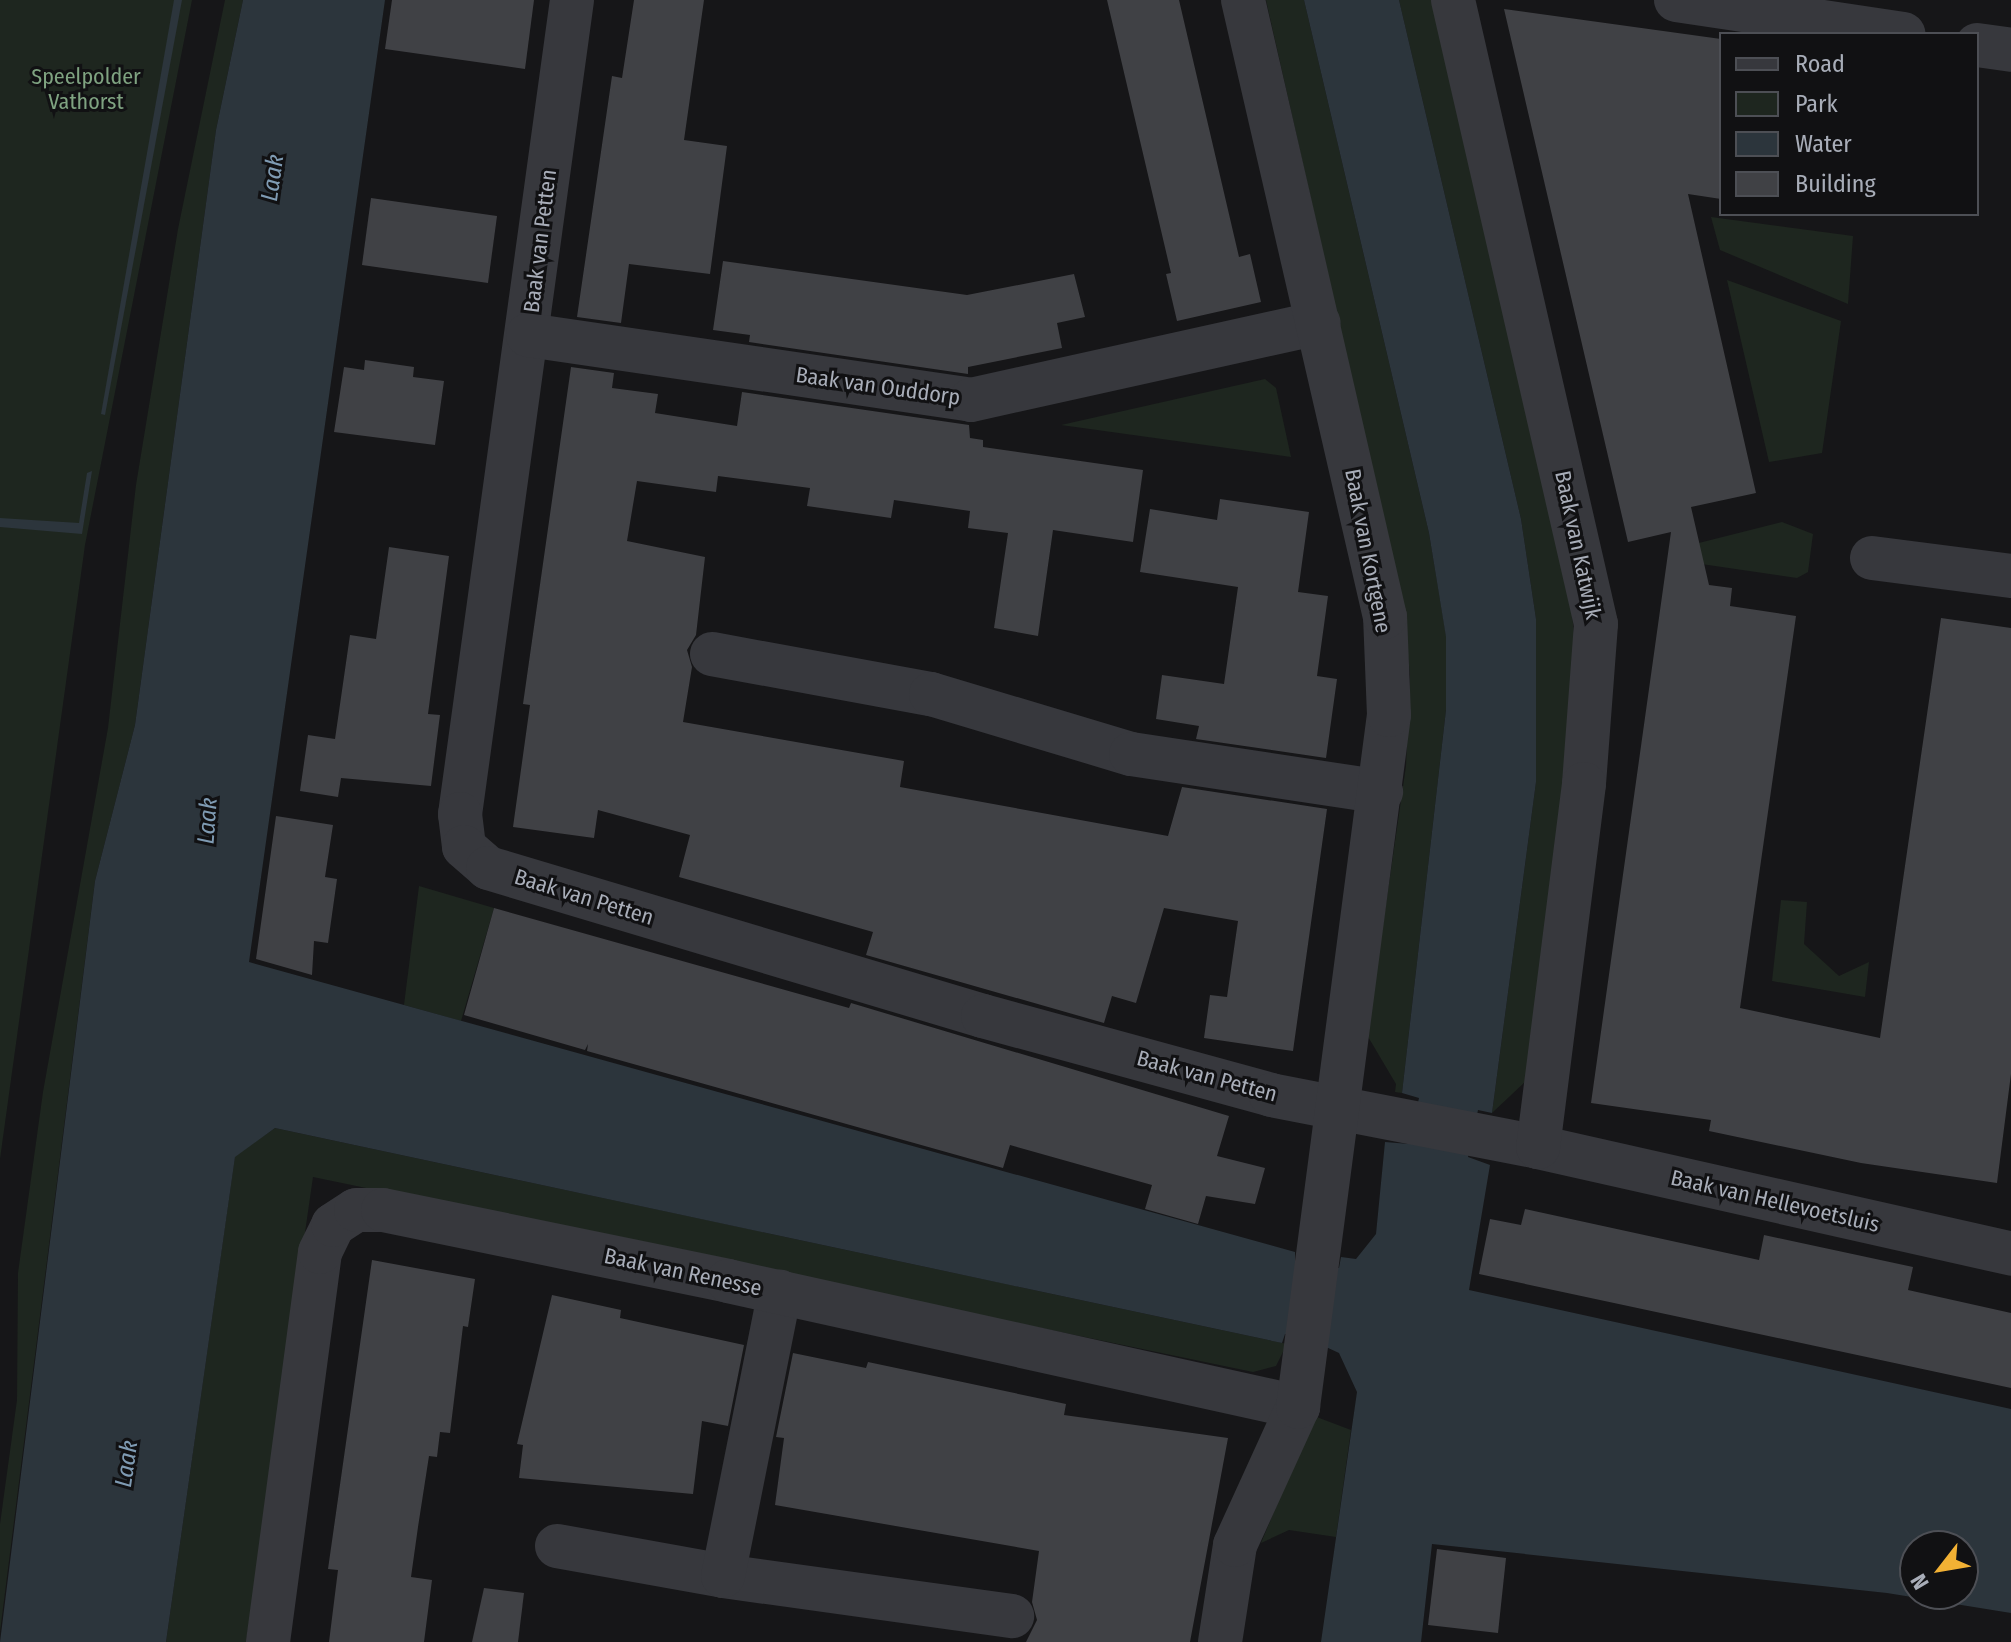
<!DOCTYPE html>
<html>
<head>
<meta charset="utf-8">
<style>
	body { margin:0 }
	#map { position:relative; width:2011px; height:1642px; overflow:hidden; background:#161618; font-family:"Fira Sans Condensed",sans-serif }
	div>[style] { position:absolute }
	.green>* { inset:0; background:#1e261f }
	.water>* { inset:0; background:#2c353c }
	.building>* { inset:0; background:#404145 }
	.minor>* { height:44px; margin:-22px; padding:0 22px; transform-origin:22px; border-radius:22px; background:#37383d }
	span { translate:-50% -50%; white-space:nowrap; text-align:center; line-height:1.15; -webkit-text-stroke:6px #111113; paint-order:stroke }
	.park-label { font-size:22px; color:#7fa381 }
	.street-label { font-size:22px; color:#a8adb8 }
	.water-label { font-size:24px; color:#7f9bb3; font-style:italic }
	.legend { position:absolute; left:1719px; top:32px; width:260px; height:184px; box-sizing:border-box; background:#111113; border:2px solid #4d4f55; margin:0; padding:10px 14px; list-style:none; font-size:24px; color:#a8adb8 }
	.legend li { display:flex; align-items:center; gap:16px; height:40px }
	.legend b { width:40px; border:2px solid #4d4f55 }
	.north { position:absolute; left:1899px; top:1530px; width:80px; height:80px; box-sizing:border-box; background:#111113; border:2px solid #4d4f55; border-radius:50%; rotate:239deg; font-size:22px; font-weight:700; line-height:32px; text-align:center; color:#a8adb8 }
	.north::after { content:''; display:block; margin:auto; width:28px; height:36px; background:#f2b134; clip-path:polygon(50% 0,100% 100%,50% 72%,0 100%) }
</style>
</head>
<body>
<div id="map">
	<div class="green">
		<i style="clip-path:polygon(0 0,192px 0,85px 545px,0 1159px)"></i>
		<i style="clip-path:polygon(225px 0,243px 0,216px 130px,135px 725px,95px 881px,0 1632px,0 1524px,17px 1400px,18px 1273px,43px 1092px,108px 728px,136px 485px,178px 229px)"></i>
		<i style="clip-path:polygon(1266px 0,1304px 0,1429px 533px,1446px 635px,1446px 710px,1402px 1093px,1395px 1092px,1396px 1084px,1367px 1035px,1406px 766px,1410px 675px,1403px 607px)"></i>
		<i style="clip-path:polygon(1399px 0,1437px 0,1570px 593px,1574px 634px,1576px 725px,1526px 1081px,1492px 1113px,1536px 782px,1536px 619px,1521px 519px)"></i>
		<i style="clip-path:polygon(1711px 217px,1853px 236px,1848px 304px,1720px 250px)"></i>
		<i style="clip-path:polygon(1727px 280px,1841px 321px,1822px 453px,1769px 462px)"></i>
		<i style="clip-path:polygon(1265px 379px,1276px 388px,1291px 457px,1061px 425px)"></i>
		<i style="clip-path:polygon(1782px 522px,1813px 534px,1808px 572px,1797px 578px,1674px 560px,1671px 550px)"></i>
		<i style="clip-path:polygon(419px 886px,494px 908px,461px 1021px,404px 1005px)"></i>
		<i style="clip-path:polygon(1781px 900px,1807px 902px,1804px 944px,1839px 976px,1869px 962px,1865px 997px,1772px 981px)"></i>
		<i style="clip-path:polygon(275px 1128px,1287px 1344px,1276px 1366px,1253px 1372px,313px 1177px,246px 1642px,166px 1642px,235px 1156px)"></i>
		<i style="clip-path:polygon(1314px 1416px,1351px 1430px,1336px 1537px,1289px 1530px,1261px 1543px)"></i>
	</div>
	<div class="water">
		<i style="clip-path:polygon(174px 0,182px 0,105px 415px,101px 414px)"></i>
		<i style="clip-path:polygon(evenodd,243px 0,385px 0,249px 962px,1270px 1245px,1295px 1252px,1295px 1261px,1339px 1268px,1341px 1257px,1356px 1259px,1376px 1234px,1385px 1142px,1409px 1144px,1419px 1098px,1402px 1093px,1446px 710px,1446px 637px,1429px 533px,1304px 0,1399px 0,1521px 519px,1536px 619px,1536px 782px,1492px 1113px,1478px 1110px,1468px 1157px,1490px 1165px,1469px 1290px,2011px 1409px,2011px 1613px,1887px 1593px,1432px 1544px,1421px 1642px,1321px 1642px,1357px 1392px,1339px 1353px,1326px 1347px,1327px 1339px,1285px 1334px,1282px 1343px,275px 1128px,235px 1157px,166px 1642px,0 1642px,95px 881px,135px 725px,216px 130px,243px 0,1915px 1546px,1963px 1546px,1963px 1594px,1915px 1594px,1915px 1546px)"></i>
		<i style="clip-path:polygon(92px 471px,82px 534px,0 527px,0 518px,79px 523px,87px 473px)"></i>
	</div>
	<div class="building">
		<i style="clip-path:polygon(392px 0,534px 0,525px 69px,385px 49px)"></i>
		<i style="clip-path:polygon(634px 0,704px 0,684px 140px,727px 146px,710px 274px,629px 264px,621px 323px,577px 317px,612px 76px,622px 78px)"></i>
		<i style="clip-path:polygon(1107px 0,1179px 0,1239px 257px,1250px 254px,1261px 302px,1177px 321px,1166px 274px,1171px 273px)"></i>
		<i style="clip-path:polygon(1504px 9px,1721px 39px,1721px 199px,1688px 194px,1756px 493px,1691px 507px,1709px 585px,1732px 588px,1730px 606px,1796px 616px,1740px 1008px,1880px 1038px,1941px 618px,2011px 628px,2011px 1074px,1997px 1183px,1861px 1163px,1709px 1131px,1711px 1120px,1591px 1103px,1671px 532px,1628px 542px)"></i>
		<i style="clip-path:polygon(371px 198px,497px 216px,488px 283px,362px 265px)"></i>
		<i style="clip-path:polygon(723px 261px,967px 295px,1074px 274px,1085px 317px,1057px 323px,1062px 348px,968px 367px,968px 374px,749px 342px,750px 335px,713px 330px)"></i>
		<i style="clip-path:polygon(365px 360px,414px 367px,413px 377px,444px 381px,435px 445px,334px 432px,344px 367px,364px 370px)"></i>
		<i style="clip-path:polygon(571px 367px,614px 373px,612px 388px,658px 394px,655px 413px,737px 426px,742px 392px,969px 425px,970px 438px,983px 440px,983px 447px,1143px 470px,1133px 542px,1053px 530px,1038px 636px,994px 628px,1008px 533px,968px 528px,970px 511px,894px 500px,891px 518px,807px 506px,810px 488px,718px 476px,716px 492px,637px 481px,627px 541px,705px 557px,696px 635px,687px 650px,692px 667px,683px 722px,904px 761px,900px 787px,1168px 836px,1182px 787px,1327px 809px,1293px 1051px,1204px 1038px,1210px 995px,1227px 997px,1238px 921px,1164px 908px,1136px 1003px,1112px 996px,1104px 1023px,866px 955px,873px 932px,679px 877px,690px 835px,598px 810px,594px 838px,513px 827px,530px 705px,523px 704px)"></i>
		<i style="clip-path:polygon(1220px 499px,1309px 512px,1298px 592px,1328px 596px,1317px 676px,1337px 679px,1326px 758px,1196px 739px,1199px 726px,1156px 719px,1162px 675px,1224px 684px,1238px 587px,1140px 572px,1150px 509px,1217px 520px)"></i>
		<i style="clip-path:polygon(389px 547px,449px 556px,428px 714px,440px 715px,431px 786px,341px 778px,338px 797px,300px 791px,308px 735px,335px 739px,350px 635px,376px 639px)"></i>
		<i style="clip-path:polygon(276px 816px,333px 825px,325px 877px,337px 879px,328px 943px,314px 941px,312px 975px,256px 959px)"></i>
		<i style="clip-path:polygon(494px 908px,849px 1008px,851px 1003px,1229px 1116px,1217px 1156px,1265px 1168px,1255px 1204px,1206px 1196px,1198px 1224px,1145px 1209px,1152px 1185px,1010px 1145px,1003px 1168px,587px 1051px,588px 1044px,585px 1050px,464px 1015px)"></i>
		<i style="clip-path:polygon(1525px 1209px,1759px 1260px,1764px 1235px,1913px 1267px,1908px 1290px,2011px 1313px,2011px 1388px,1479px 1274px,1490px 1219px,1521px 1225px)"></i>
		<i style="clip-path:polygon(372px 1260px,475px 1279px,468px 1327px,463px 1326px,450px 1433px,440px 1432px,437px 1457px,429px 1456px,418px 1527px,411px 1577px,432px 1580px,424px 1642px,329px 1642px,338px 1570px,328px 1569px)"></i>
		<i style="clip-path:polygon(552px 1295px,621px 1310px,620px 1318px,744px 1345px,728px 1426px,702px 1421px,693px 1494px,519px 1478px,523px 1445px,517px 1444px)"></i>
		<i style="clip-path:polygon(793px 1353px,866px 1368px,868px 1362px,1066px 1404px,1064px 1415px,1228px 1438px,1190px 1642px,1026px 1642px,1037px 1620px,1032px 1602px,1039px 1551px,775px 1505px,784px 1438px,776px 1437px)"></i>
		<i style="clip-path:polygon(1437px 1549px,1506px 1558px,1498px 1633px,1428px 1625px)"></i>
		<i style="clip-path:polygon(484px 1588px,524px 1593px,518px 1642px,472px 1642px)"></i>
	</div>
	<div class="minor">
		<i style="left:572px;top:0;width:822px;rotate:97.83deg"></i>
		<i style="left:460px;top:814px;width:33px;rotate:83deg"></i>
		<i style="left:464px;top:847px;width:32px;rotate:41deg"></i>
		<i style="left:488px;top:868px;width:517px;rotate:16.65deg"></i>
		<i style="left:983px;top:1016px;width:299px;rotate:15.3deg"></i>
		<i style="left:1271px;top:1095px;width:272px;rotate:11deg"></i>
		<i style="left:1538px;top:1147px;width:485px;rotate:12.7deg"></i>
		<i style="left:1453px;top:0;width:640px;rotate:77.09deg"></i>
		<i style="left:1596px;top:624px;width:160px;rotate:94.3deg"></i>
		<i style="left:1584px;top:784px;width:366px;rotate:97.2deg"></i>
		<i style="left:1676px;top:0;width:230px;rotate:8.5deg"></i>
		<i style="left:1977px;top:45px;width:34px;rotate:8deg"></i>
		<i style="left:528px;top:335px;width:448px;rotate:8.3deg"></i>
		<i style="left:971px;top:400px;width:356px;rotate:-12.5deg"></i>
		<i style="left:1872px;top:558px;width:140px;rotate:7.4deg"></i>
		<i style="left:712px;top:654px;width:223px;rotate:10.4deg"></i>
		<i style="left:931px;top:694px;width:209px;rotate:16.7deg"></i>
		<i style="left:1131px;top:754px;width:253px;rotate:8.6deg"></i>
		<i style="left:557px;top:1546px;width:169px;rotate:10.2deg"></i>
		<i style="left:723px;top:1576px;width:292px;rotate:7.9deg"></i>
		<i style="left:723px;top:1576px;width:290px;rotate:-78.7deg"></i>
		<i style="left:268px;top:1642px;width:393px;rotate:-82.4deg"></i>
		<i style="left:320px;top:1252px;width:30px;rotate:-64deg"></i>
		<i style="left:333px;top:1225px;width:27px;rotate:-33deg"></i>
		<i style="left:356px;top:1210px;width:27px"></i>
		<i style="left:383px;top:1210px;width:352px;rotate:11.6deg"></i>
		<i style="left:728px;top:1281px;width:584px;rotate:12.46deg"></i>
		<i style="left:1220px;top:1642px;width:98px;rotate:-81.2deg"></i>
		<i style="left:1235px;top:1545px;width:152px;rotate:-65.5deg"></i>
		<i style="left:1298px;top:1407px;width:698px;rotate:-82.51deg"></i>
		<i style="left:1389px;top:715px;width:98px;rotate:-92.3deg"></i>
		<i style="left:1385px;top:617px;width:633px;rotate:-102.96deg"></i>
	</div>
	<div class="park-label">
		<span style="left:86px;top:89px">Speelpolder<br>Vathorst</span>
	</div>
	<div class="street-label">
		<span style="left:540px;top:241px;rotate:-83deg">Baak van Petten</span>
		<span style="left:878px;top:386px;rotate:8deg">Baak van Ouddorp</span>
		<span style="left:1578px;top:545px;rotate:78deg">Baak van Katwijk</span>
		<span style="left:1368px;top:551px;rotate:79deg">Baak van Kortgene</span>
		<span style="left:584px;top:897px;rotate:17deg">Baak van Petten</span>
		<span style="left:1207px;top:1076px;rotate:15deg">Baak van Petten</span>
		<span style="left:1775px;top:1201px;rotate:13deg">Baak van Hellevoetsluis</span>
		<span style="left:683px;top:1272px;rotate:12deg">Baak van Renesse</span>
	</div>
	<div class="water-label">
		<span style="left:273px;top:178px;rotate:-82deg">Laak</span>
		<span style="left:208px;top:821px;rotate:-86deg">Laak</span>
		<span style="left:127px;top:1464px;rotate:-82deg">Laak</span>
	</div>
	<ul class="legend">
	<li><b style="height:10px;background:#37383d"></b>Road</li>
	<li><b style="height:22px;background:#1e261f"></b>Park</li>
	<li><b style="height:22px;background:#2c353c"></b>Water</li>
	<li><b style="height:22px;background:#404145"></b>Building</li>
	</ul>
	<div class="north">N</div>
</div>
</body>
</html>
